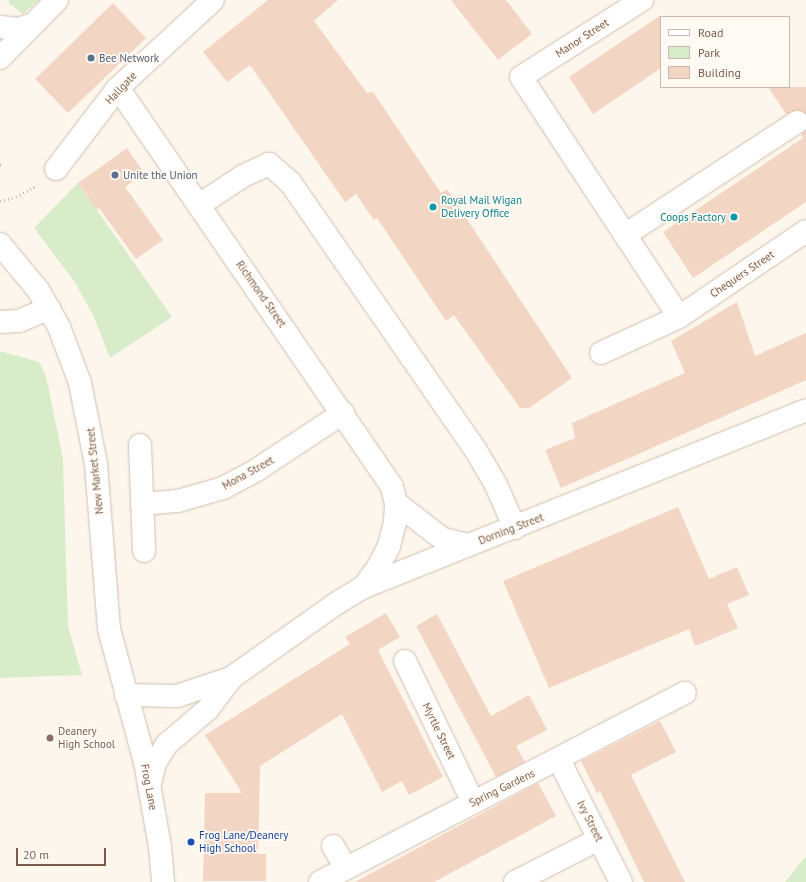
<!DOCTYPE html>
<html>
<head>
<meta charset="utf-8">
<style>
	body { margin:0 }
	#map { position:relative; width:806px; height:882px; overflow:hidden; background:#fdf6ec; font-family:"PT Sans",sans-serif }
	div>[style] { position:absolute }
	.green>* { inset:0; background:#d8ecc9 }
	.building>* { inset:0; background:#f3d5c3 }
	.path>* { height:2.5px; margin-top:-1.25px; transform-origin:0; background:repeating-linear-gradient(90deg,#d9b8a5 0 1px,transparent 0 4px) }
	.roads { filter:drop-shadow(0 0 1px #d1beb0) drop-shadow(0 0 1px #d1beb0) }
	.minor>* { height:22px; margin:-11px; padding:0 11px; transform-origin:11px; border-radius:11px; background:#fff }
	.dots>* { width:11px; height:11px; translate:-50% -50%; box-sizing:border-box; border:2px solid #fffaf3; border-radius:50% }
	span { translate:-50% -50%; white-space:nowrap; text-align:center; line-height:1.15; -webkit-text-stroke:3.5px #fffaf3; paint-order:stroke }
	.street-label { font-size:11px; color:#7a5c4d }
	.service-label { font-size:11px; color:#4e5e75 }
	.left { translate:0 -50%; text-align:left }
	.culture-label { font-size:11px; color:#0d838f }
	.right { translate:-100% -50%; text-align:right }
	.education-label { font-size:11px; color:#785e54 }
	.transit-label { font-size:11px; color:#164399 }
	.legend { position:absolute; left:660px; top:16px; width:130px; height:72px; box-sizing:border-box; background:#fffaf3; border:1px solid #cabbb1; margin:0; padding:5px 7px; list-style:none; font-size:12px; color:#7a5c4d }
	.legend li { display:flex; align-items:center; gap:8px; height:20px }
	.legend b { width:20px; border:1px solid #cabbb1 }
	.scale { position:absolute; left:16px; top:848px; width:90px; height:18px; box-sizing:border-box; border:2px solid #7a5c4d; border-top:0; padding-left:5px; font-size:12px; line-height:14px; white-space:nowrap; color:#7a5c4d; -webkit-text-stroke:3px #fffaf3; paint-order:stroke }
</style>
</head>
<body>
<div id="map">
	<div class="green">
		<i style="clip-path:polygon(9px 0,39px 0,23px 14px,9px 3px)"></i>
		<i style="clip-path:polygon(78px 183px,172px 317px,110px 358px,93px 315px,74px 281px,34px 228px)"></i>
		<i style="clip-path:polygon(0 351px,39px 362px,46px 376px,63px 459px,68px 626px,82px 675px,0 678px)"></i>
		<i style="clip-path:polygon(806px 856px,806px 882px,785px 882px)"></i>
	</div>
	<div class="building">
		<i style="clip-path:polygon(268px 0,338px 0,314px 21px,367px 93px,373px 92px,441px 193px,447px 189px,572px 378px,529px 408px,520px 408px,454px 315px,446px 321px,377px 218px,374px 220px,356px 194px,345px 202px,250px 65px,227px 82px,203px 52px)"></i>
		<i style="clip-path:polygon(451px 0,506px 0,532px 34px,498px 60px)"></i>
		<i style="clip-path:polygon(113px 3px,146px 38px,68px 113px,35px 79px)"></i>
		<i style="clip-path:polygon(661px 15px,661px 68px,593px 114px,569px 77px)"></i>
		<i style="clip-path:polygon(768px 87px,806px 87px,806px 114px,797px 110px,786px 114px)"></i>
		<i style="clip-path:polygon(806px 130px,806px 202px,693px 278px,663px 232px,803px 138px,801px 135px)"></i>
		<i style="clip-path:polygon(127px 148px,144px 173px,125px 187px,163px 240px,136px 259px,99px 208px,97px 210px,78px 183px)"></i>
		<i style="clip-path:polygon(737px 302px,755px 356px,806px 333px,806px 380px,561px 488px,545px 450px,575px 438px,572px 423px,685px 373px,671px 341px)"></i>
		<i style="clip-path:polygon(678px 507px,709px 579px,737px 567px,749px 595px,727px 604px,738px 628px,695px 646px,689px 629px,549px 688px,503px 581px)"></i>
		<i style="clip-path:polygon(386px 613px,400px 637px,378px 650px,443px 777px,409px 795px,402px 781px,382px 792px,342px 714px,260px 766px,258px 854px,266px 854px,266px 881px,203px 881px,205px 793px,242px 793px,205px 735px,350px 644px,345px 637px)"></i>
		<i style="clip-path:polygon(437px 614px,491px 716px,529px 695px,547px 730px,516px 746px,525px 762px,496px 777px,416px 626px)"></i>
		<i style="clip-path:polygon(660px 721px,676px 752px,631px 775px,685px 882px,644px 882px,600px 791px,597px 793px,581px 761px)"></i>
		<i style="clip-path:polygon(538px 783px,556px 816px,434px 882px,355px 882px)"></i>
	</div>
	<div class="path">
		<i style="left:0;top:165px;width:4px;rotate:-14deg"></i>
		<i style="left:0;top:201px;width:16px;rotate:-14deg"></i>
		<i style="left:16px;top:197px;width:23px;rotate:-29deg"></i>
	</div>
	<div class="roads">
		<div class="minor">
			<i style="left:642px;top:0;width:143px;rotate:147.5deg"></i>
			<i style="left:521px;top:77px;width:287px;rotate:56.6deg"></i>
			<i style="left:0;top:27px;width:19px;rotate:6deg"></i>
			<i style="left:19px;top:29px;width:15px;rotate:-20deg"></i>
			<i style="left:0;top:58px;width:81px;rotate:-45.5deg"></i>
			<i style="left:118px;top:88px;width:484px;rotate:55.5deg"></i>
			<i style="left:392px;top:487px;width:16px;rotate:76deg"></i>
			<i style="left:396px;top:503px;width:19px;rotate:93deg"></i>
			<i style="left:395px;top:522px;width:25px;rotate:104deg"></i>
			<i style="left:389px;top:546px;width:20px;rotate:117deg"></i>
			<i style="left:380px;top:564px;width:28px;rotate:125deg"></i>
			<i style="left:56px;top:169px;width:102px;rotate:-52.6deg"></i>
			<i style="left:118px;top:88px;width:129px;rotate:-42.8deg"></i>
			<i style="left:199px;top:205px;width:53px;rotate:-33.4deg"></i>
			<i style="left:243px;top:176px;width:29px;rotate:-25deg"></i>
			<i style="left:269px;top:164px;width:28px;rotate:41deg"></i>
			<i style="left:290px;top:182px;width:325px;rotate:55.3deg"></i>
			<i style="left:475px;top:449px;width:42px;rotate:59.7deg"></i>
			<i style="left:496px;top:485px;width:47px;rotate:66.2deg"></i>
			<i style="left:625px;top:235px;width:206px;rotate:-33.3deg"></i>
			<i style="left:0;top:244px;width:60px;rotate:50.4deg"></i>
			<i style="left:38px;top:290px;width:43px;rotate:60.4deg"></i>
			<i style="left:59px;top:327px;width:60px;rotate:69.4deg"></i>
			<i style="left:80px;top:383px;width:83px;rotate:78.8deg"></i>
			<i style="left:96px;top:464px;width:166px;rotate:85.5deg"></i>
			<i style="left:109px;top:629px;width:138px;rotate:74.9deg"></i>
			<i style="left:145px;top:762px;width:86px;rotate:80deg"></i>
			<i style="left:160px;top:847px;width:35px;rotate:85deg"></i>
			<i style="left:0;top:322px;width:19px;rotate:-3deg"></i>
			<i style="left:19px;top:321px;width:33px;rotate:-23deg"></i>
			<i style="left:601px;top:353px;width:86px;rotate:-24.8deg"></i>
			<i style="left:679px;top:317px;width:153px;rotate:-34.1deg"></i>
			<i style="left:140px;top:445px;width:106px;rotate:87.8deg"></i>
			<i style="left:396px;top:503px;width:59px;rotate:37.5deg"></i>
			<i style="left:443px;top:539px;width:26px;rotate:13deg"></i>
			<i style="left:142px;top:504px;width:36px;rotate:-5deg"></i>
			<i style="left:178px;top:501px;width:47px;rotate:-16.1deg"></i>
			<i style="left:223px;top:488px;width:40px;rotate:-28deg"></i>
			<i style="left:258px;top:469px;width:102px;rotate:-33.4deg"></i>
			<i style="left:405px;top:661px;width:157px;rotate:64.3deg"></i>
			<i style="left:126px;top:695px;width:51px;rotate:1.1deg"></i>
			<i style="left:177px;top:696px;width:57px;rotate:-18.4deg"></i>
			<i style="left:231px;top:678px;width:130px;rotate:-35.3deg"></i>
			<i style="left:337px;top:603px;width:31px;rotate:-31deg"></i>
			<i style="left:364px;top:587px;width:476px;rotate:-21.8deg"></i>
			<i style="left:559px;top:760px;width:137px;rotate:63.1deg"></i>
			<i style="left:150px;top:783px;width:21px;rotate:-76deg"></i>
			<i style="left:155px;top:763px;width:22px;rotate:-58deg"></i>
			<i style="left:167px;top:744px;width:54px;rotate:-40.5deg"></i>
			<i style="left:208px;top:709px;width:39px;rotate:-53deg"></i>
			<i style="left:333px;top:846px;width:24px;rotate:60deg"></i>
			<i style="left:320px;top:882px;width:411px;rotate:-27.4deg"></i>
			<i style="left:515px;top:882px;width:94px;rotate:-27.1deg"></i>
		</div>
	</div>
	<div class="dots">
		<i style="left:91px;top:58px;background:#5c6f8a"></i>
		<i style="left:115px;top:175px;background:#5c6f8a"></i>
		<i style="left:433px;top:207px;background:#0f9aa8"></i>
		<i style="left:734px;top:217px;background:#0f9aa8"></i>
		<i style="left:50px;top:738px;background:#8d6e63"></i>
		<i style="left:191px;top:842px;background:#1a4fb4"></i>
	</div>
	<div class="street-label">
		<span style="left:582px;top:38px;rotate:-33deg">Manor Street</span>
		<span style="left:121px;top:88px;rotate:-47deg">Hallgate</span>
		<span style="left:742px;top:274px;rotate:-34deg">Chequers Street</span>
		<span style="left:261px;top:294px;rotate:55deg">Richmond Street</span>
		<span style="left:95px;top:471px;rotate:-96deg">New Market Street</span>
		<span style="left:248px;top:473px;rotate:-29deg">Mona Street</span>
		<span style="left:511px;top:529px;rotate:-21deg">Dorning Street</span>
		<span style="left:439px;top:731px;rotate:64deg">Myrtle Street</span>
		<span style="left:149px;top:787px;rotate:79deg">Frog Lane</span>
		<span style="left:502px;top:788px;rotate:-26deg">Spring Gardens</span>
		<span style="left:590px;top:821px;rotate:63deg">Ivy Street</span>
	</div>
	<div class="service-label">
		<span class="left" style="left:99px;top:58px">Bee Network</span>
		<span class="left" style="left:123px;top:175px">Unite the Union</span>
	</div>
	<div class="culture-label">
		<span class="left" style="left:441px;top:207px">Royal Mail Wigan<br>Delivery Office</span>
		<span class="right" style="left:726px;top:217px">Coops Factory</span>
	</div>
	<div class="education-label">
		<span class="left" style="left:58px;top:738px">Deanery<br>High School</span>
	</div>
	<div class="transit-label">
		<span class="left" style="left:199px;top:842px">Frog Lane/Deanery<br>High School</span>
	</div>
	<ul class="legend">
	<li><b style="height:5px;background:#fff"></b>Road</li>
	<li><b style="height:11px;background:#d8ecc9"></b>Park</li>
	<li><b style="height:11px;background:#f3d5c3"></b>Building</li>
	</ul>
	<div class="scale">20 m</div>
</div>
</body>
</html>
